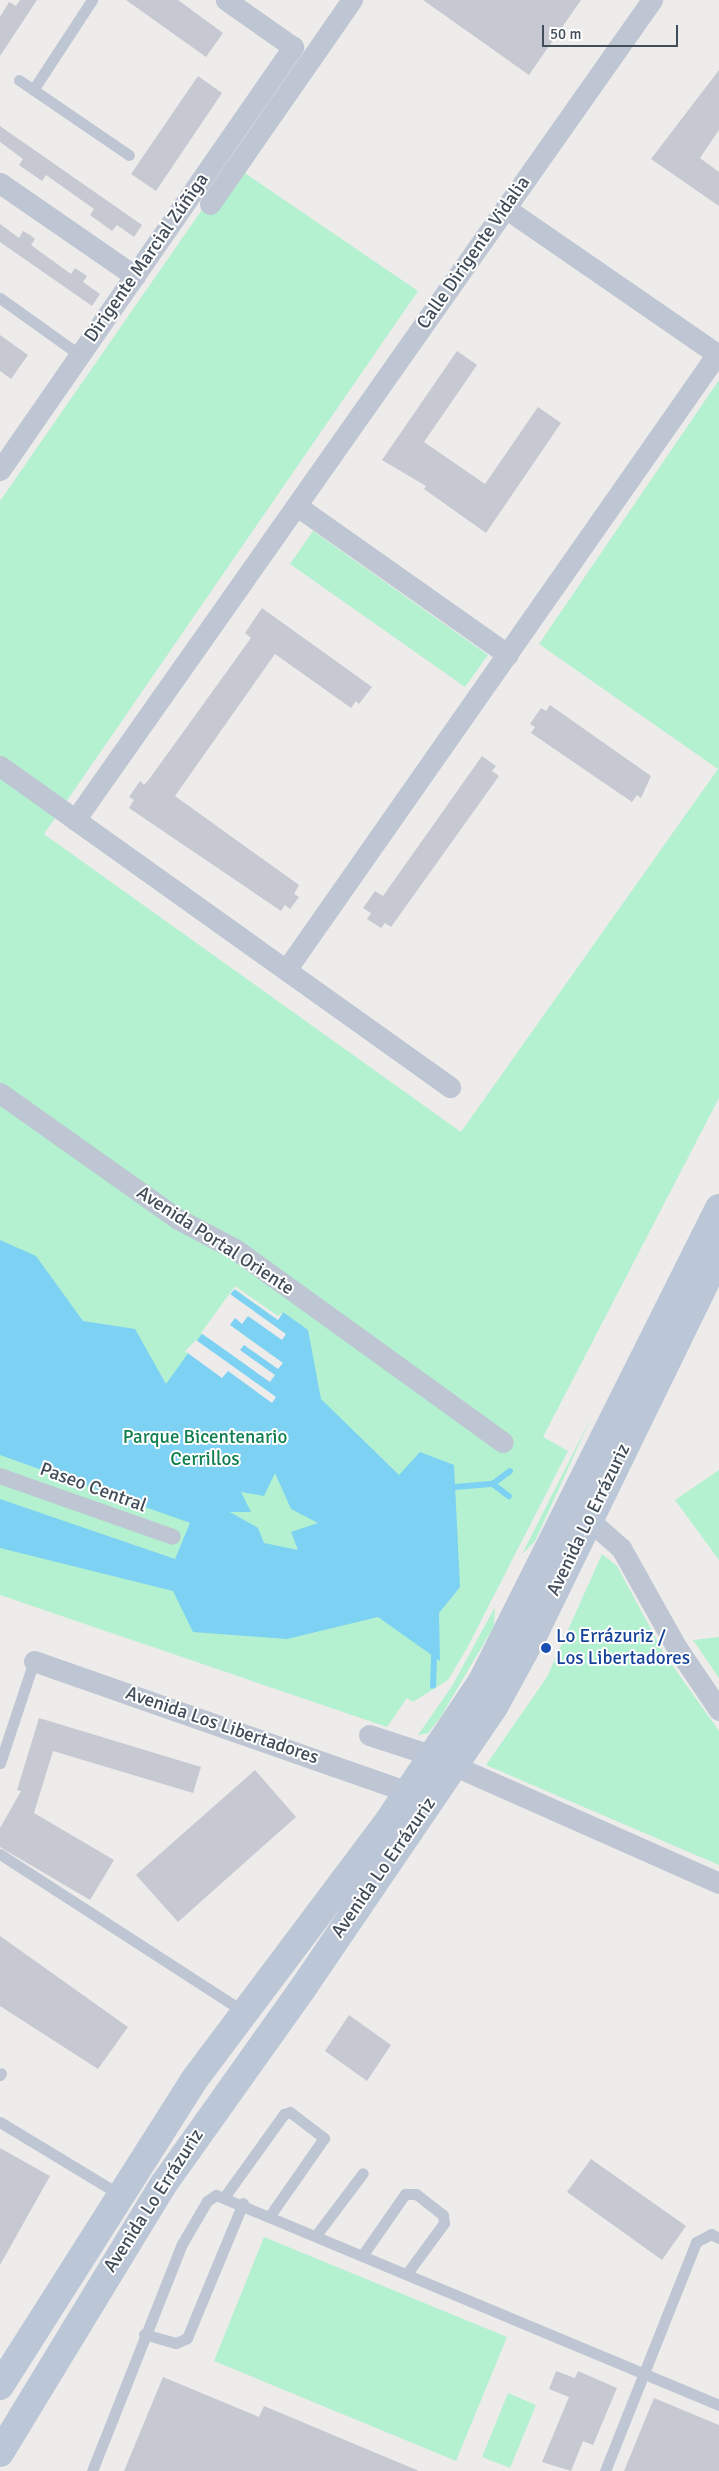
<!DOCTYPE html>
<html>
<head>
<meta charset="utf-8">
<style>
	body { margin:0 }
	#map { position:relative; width:719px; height:2471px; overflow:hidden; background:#eeebeb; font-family:Signika,sans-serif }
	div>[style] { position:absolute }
	.green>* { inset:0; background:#b4f1d0 }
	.water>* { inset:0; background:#7dd1f2 }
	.pier>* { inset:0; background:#eeebeb }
	.stream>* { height:5.5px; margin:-2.75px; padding:0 2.75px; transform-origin:2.75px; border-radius:2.75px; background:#7dd1f2 }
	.building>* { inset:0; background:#c6c9d2 }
	.service>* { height:11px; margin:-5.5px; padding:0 5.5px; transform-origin:5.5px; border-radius:5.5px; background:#bdc6d2 }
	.pedestrian>* { height:16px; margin:-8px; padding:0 8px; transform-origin:8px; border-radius:8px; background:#bdc6d2 }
	.minor>* { height:21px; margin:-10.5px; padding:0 10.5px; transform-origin:10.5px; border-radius:10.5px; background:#bdc6d2 }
	.secondary>* { height:28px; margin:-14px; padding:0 14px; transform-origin:14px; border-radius:14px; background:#bbc6d7 }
	.dots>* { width:14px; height:14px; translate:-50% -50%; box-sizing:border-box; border:2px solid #fff; border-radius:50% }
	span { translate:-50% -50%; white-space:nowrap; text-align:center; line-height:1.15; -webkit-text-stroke:4px #fff; paint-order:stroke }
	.street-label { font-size:19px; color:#424d5a }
	.park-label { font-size:19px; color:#0f7f4f }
	.transit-label { font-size:19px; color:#164399 }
	.left { translate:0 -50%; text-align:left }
	.scale { position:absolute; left:542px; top:25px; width:136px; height:22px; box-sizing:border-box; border:2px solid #424d5a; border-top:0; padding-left:6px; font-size:15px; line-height:18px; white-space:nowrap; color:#424d5a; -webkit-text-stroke:4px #fff; paint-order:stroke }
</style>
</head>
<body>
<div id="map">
	<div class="green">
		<i style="clip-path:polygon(233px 165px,418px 291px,44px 834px,461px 1132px,718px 769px,539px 644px,719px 380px,719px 1098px,543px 1437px,568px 1451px,467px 1648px,448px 1680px,413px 1702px,407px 1698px,387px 1727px,0 1595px,0 501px)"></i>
		<i style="clip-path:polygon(313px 531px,488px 655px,465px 687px,290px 564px)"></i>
		<i style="clip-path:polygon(591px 1418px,535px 1541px,522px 1554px)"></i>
		<i style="clip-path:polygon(719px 1470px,719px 1560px,675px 1500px)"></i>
		<i style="clip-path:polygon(602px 1554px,617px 1566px,665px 1655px,719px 1731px,719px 1865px,486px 1765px,547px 1677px)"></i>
		<i style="clip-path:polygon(495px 1607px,494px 1626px,440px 1718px,428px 1733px,418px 1735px,452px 1686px)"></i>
		<i style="clip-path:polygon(719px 1637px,719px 1678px,693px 1640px)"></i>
		<i style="clip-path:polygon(264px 2237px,507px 2337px,456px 2461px,214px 2361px)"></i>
		<i style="clip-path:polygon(508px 2393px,536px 2405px,510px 2468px,482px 2457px)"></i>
	</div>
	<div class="water">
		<i style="clip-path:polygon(evenodd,0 1240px,36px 1256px,83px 1321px,135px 1329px,166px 1384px,234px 1289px,278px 1320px,283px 1312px,308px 1330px,321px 1399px,399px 1475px,420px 1452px,454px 1465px,460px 1587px,439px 1613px,440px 1661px,378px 1617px,287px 1639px,193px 1632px,173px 1591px,0 1548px,0 1499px,175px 1559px,190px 1523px,0 1455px,0 1240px,275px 1473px,291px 1509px,318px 1523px,291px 1532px,298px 1550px,264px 1543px,258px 1528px,230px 1512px,251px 1512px,241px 1492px,264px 1496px,275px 1473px)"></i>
	</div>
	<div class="pier">
		<i style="clip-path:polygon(235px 1286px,278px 1316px,283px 1312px,278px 1320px,235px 1289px,230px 1294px,286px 1334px,282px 1340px,248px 1316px,242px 1324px,235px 1318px,230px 1325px,283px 1363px,278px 1369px,244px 1345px,240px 1350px,275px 1375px,270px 1382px,201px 1333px)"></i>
		<i style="clip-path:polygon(196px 1340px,276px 1397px,272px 1403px,228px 1371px,222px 1378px,185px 1351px)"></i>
	</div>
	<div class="stream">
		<i style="left:493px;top:1484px;width:20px;rotate:37deg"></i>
		<i style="left:455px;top:1487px;width:38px;rotate:-5deg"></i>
		<i style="left:493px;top:1484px;width:21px;rotate:-37deg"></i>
		<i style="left:433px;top:1686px;width:29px;rotate:-88deg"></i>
	</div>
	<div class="building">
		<i style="clip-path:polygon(20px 0,37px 0,0 56px,0 17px,9px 2px,16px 6px)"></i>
		<i style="clip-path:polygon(126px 0,178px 0,223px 33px,206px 57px)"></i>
		<i style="clip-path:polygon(423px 0,581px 0,529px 75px)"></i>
		<i style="clip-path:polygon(719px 70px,719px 130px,700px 158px,719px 172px,719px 206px,651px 159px)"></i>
		<i style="clip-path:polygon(198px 76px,222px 93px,156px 191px,131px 174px)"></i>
		<i style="clip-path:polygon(0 126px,142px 225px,134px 237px,117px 225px,112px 231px,90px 215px,94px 209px,46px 175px,42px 181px,19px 165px,23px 159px,0 142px)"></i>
		<i style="clip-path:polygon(0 224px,19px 238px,23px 231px,30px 235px,35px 239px,31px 245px,71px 274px,75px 268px,87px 276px,83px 282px,100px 294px,92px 306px,0 242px)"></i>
		<i style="clip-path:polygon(0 335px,28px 355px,11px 379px,0 371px)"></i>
		<i style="clip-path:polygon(457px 351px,477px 365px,424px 442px,485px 484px,538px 407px,561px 423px,486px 533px,424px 489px,426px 486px,382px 460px)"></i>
		<i style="clip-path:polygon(262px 608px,372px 687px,359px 704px,356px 701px,351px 708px,275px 654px,175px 796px,299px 885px,294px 894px,299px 897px,290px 909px,285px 905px,281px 911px,129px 808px,134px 800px,129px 797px,140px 781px,144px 785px,150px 778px,251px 638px,245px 633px)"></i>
		<i style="clip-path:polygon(550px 705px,651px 776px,641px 798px,637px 795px,632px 802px,531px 733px,535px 727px,530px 724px,541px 708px,546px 711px)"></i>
		<i style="clip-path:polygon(482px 756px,496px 766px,492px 771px,499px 776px,391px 927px,385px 923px,381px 928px,367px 919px,371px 913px,363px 908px,375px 891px,383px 896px)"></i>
		<i style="clip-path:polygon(39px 1718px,201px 1767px,193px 1793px,53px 1751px,34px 1813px,114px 1860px,90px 1900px,0 1847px,0 1828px,21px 1791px,17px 1790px)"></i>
		<i style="clip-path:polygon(255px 1770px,296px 1817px,178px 1922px,136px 1875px)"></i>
		<i style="clip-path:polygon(0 1936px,128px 2027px,98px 2069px,0 2006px)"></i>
		<i style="clip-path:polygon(349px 2015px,391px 2045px,367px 2081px,325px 2051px)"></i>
		<i style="clip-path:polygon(0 2148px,50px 2176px,0 2265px)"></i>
		<i style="clip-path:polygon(591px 2159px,686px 2226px,662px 2260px,567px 2192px)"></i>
		<i style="clip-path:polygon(556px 2371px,575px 2378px,578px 2371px,617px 2388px,593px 2445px,583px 2441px,571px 2471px,542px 2462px,569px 2397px,549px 2389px)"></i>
		<i style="clip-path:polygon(163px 2377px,259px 2417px,264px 2406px,419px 2471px,124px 2471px)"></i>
		<i style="clip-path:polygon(654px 2398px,719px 2425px,719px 2471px,624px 2471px)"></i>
	</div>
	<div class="service">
		<i style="left:19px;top:80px;width:133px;rotate:34.3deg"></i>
		<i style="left:33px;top:90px;width:108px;rotate:-56.8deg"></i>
		<i style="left:0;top:298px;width:98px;rotate:35.5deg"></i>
		<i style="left:0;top:1763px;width:108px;rotate:-71.6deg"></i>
		<i style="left:0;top:1854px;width:293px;rotate:32.9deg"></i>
		<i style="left:0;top:2075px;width:2px;rotate:-63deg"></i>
		<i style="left:0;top:2122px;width:139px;rotate:31.2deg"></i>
		<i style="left:225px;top:2196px;width:101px;rotate:-54.3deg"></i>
		<i style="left:284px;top:2114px;width:6px;rotate:-18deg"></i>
		<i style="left:290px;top:2112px;width:43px;rotate:37.4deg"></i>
		<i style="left:324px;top:2138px;width:93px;rotate:124.9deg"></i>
		<i style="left:317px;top:2234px;width:76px;rotate:-53deg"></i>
		<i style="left:364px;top:2253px;width:72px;rotate:-55.2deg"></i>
		<i style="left:405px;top:2194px;width:11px"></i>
		<i style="left:416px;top:2194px;width:34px;rotate:38deg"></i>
		<i style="left:443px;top:2215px;width:8px;rotate:83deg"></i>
		<i style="left:444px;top:2223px;width:61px;rotate:126.3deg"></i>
		<i style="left:144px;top:2334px;width:33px;rotate:16deg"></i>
		<i style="left:176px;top:2343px;width:12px;rotate:-24deg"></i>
		<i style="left:187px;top:2338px;width:146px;rotate:-67.5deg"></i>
		<i style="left:92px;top:2471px;width:244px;rotate:-68.4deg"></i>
		<i style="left:182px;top:2244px;width:50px;rotate:-59.8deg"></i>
		<i style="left:207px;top:2201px;width:11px;rotate:-34deg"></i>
		<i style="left:216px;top:2195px;width:545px;rotate:22.66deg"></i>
		<i style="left:605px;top:2471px;width:246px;rotate:-68.3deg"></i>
		<i style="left:696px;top:2242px;width:17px;rotate:-28deg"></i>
		<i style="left:711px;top:2234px;width:9px;rotate:27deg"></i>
	</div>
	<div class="pedestrian">
		<i style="left:0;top:1476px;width:183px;rotate:19.4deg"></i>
	</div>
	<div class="minor">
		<i style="left:0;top:183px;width:164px;rotate:34.6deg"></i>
		<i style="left:210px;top:204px;width:249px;rotate:-55.2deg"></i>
		<i style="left:0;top:470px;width:515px;rotate:-55.29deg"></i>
		<i style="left:293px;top:47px;width:82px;rotate:-145deg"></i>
		<i style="left:297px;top:506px;width:258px;rotate:35.2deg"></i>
		<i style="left:0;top:766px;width:553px;rotate:35.5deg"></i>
		<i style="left:75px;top:820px;width:1003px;rotate:-54.87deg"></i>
		<i style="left:286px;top:970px;width:752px;rotate:-55.02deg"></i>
		<i style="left:717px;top:354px;width:257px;rotate:-145.4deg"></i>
		<i style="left:0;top:1093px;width:218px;rotate:35.3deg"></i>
		<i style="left:178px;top:1219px;width:64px;rotate:27.8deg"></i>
		<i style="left:235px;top:1249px;width:330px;rotate:35.8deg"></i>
		<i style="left:589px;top:1520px;width:43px;rotate:41.2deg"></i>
		<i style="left:621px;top:1548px;width:115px;rotate:60.8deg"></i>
		<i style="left:677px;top:1648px;width:75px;rotate:55.9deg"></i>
		<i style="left:34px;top:1661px;width:397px;rotate:19.3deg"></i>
		<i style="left:369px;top:1735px;width:68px;rotate:17.9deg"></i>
		<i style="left:455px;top:1766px;width:289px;rotate:23.9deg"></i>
	</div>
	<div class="secondary">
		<i style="left:0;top:2386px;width:362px;rotate:-57.6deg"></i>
		<i style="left:194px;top:2080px;width:318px;rotate:-53.1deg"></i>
		<i style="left:385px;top:1826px;width:174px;rotate:-56.2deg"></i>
		<i style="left:482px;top:1681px;width:529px;rotate:-63.39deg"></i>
		<i style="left:0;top:2453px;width:314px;rotate:-58.7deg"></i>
		<i style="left:163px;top:2185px;width:242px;rotate:-54.6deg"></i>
		<i style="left:303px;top:1988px;width:342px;rotate:-55.8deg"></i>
		<i style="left:495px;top:1705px;width:79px;rotate:-61.2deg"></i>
		<i style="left:533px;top:1636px;width:425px;rotate:-64deg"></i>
	</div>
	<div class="dots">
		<i style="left:546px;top:1648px;background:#1a4fb4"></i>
	</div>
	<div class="street-label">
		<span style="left:474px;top:253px;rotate:-55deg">Calle Dirigente Vidalia</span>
		<span style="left:147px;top:258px;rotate:-55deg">Dirigente Marcial Zúñiga</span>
		<span style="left:215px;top:1241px;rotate:33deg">Avenida Portal Oriente</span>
		<span style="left:93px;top:1488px;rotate:20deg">Paseo Central</span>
		<span style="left:589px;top:1520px;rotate:-64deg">Avenida Lo Errázuriz</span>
		<span style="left:222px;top:1726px;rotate:19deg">Avenida Los Libertadores</span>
		<span style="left:384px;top:1868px;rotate:-55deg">Avenida Lo Errázuriz</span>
		<span style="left:154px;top:2201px;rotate:-57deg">Avenida Lo Errázuriz</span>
	</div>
	<div class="park-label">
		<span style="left:205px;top:1449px">Parque Bicentenario<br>Cerrillos</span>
	</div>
	<div class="transit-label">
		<span class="left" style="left:556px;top:1648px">Lo Errázuriz /<br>Los Libertadores</span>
	</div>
	<div class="scale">50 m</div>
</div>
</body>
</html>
